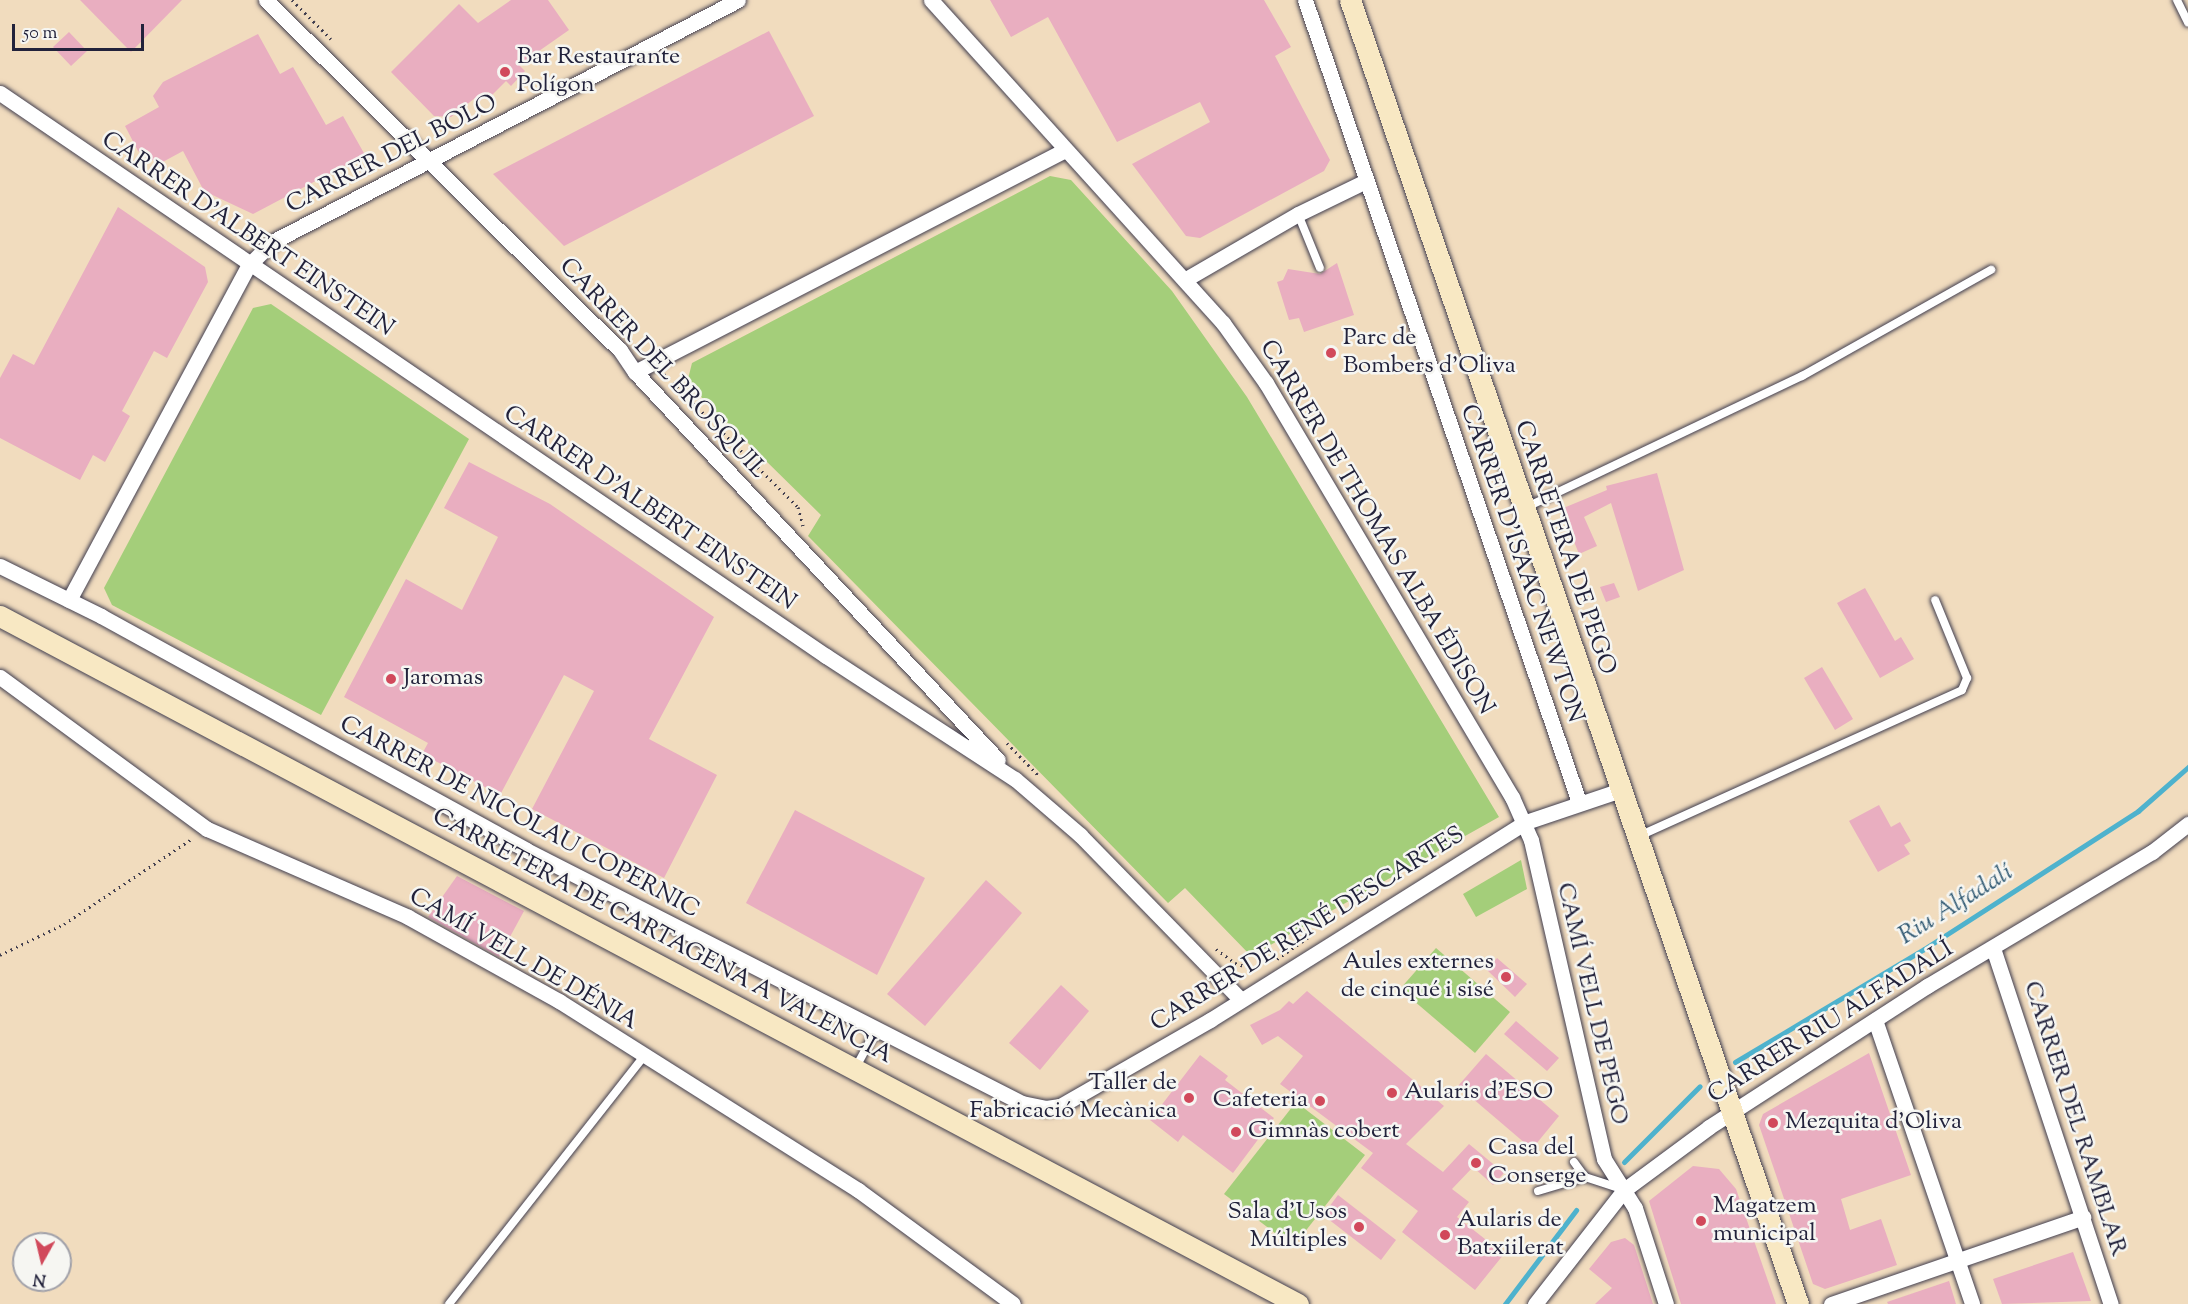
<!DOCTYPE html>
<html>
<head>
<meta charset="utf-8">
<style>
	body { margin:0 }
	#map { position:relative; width:2188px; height:1304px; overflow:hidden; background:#f1dcbe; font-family:"Sorts Mill Goudy",serif }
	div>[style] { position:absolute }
	.green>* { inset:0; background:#a4ce7a }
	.stream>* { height:5px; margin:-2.5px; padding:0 2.5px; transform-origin:2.5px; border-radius:2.5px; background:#4eb2cd }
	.building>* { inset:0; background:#e9aec0 }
	.path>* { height:3px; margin-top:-1.5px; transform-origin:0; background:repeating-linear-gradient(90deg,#413e4f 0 1.5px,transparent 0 6px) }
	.roads { filter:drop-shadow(0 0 2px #413e4f) drop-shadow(0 0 2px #413e4f) }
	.lane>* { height:8px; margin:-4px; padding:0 4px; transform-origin:4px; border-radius:4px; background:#fff }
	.street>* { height:15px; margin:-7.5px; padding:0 7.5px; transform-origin:7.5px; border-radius:7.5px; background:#fff }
	.secondary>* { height:21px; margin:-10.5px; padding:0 10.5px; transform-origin:10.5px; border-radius:10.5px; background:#f8e8c3 }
	.dots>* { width:16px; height:16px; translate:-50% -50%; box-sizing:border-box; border:3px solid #f6f6f2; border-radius:50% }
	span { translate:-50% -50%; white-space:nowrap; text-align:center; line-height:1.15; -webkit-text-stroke:5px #f6f6f2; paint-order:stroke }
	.poi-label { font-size:24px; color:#22223b }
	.left { translate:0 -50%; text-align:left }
	.right { translate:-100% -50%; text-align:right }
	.street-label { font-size:24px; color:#22223b }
	.water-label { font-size:26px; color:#345c75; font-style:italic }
	.north { position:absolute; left:12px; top:1232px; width:60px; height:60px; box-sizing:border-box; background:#f6f6f2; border:2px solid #a1a1a9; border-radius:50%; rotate:188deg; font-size:16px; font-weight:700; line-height:24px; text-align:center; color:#22223b }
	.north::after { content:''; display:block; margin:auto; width:21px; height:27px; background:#d1495b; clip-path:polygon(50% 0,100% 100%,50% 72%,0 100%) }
	.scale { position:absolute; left:12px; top:24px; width:132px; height:27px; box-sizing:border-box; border:3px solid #22223b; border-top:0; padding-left:8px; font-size:18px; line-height:21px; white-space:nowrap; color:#22223b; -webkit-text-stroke:4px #f6f6f2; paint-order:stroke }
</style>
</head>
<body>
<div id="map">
	<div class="green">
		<i style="clip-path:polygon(1050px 176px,1071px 180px,1172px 291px,1247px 397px,1499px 817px,1251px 956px,1185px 888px,1168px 903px,808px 536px,821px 515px,687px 383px,692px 363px)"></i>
		<i style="clip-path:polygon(271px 304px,469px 439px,321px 715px,112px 605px,104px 588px,253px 308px)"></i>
		<i style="clip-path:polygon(1521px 860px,1527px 889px,1476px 917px,1463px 894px)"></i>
		<i style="clip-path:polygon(1436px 948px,1510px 1012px,1475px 1053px,1400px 989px)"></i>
		<i style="clip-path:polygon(1296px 1102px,1365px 1155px,1293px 1247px,1224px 1194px)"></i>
	</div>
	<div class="stream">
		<i style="left:1735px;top:1062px;width:220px;rotate:-30.9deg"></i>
		<i style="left:1924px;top:949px;width:255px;rotate:-32.8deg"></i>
		<i style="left:2138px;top:811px;width:67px;rotate:-41.3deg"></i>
		<i style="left:1624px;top:1162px;width:107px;rotate:-45deg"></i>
		<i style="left:1505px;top:1304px;width:118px;rotate:-52.9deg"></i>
	</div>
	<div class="building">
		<i style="clip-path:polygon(80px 0,182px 0,131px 52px)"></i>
		<i style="clip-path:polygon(511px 0,548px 0,569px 30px,519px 65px,525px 71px,511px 86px,506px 81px,492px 95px,488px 92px,479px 102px,475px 98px,451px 117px,434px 116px,391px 72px,459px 4px,478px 23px)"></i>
		<i style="clip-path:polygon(990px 0,1264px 0,1291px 47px,1275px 56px,1330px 160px,1324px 171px,1200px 238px,1186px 236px,1132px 164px,1210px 122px,1200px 102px,1117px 142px,1048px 17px,1011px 37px)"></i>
		<i style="clip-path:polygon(769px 31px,814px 116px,564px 246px,493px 174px)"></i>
		<i style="clip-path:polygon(69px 32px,87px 51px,71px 66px,53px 47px)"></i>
		<i style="clip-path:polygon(258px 34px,280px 74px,293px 67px,326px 125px,343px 116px,365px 155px,253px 214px,204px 191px,183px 151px,159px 164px,138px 151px,125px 126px,159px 107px,153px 96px,163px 82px)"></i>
		<i style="clip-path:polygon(118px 207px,205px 267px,208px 282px,167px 358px,154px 351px,122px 411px,130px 416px,105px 462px,93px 455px,80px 480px,0 438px,0 378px,13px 354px,34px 365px)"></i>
		<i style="clip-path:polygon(1337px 263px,1354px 315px,1304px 332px,1299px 318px,1289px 320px,1277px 282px,1283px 280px,1288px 269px,1320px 274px)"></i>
		<i style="clip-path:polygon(469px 462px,550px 504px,714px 617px,649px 739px,717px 775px,664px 878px,532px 809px,594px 691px,564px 675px,500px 795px,422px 754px,428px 743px,344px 697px,406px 579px,462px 610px,498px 537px,444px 508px)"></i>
		<i style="clip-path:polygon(1657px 473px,1684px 570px,1638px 591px,1611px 503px,1584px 517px,1597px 546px,1579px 554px,1561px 509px,1607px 490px,1606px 486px)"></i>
		<i style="clip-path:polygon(1614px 583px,1620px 597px,1606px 602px,1600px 587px)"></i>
		<i style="clip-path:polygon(1865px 588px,1895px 641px,1901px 637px,1914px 659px,1880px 678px,1837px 603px)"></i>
		<i style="clip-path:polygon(1822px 667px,1853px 719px,1835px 730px,1804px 678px)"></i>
		<i style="clip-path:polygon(1879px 805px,1891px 827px,1900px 822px,1911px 841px,1904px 845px,1910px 854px,1878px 872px,1849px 821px)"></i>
		<i style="clip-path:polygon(795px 810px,925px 878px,877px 975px,746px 903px)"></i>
		<i style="clip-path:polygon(457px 876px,524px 911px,499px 957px,428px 917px)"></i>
		<i style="clip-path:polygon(986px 880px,1022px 913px,925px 1026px,887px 994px)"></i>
		<i style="clip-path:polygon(1497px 958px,1527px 984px,1515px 997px,1487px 970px)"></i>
		<i style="clip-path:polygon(1061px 985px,1089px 1011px,1040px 1070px,1009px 1043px)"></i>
		<i style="clip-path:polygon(1307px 991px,1444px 1106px,1406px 1144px,1443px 1172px,1469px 1144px,1504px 1173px,1493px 1185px,1473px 1167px,1452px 1189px,1469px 1202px,1457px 1217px,1504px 1254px,1475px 1290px,1402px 1232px,1418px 1211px,1361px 1168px,1373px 1153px,1280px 1084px,1303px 1056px,1278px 1036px,1262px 1045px,1250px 1025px,1280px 1010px,1289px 1001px,1293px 1004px)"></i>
		<i style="clip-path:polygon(1516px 1021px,1559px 1058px,1547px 1071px,1504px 1034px)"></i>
		<i style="clip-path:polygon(1869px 1053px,1911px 1175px,1841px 1199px,1850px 1230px,1881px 1219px,1897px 1265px,1825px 1289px,1813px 1284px,1759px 1125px,1763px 1114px)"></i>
		<i style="clip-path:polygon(1486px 1054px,1559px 1116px,1532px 1149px,1458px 1086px)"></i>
		<i style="clip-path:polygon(1200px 1055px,1228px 1076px,1225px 1080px,1274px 1118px,1233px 1173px,1183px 1135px,1178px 1142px,1150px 1120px)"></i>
		<i style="clip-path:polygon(1693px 1166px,1719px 1169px,1736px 1189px,1776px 1304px,1681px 1304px,1649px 1201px)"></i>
		<i style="clip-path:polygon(1338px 1195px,1396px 1240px,1381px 1260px,1323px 1215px)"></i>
		<i style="clip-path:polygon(1625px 1238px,1634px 1245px,1653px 1304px,1595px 1304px,1612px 1288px,1589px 1269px,1611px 1242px)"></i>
		<i style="clip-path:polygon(2073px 1252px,2091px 1301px,2002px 1304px,1993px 1279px)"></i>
		<i style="clip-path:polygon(1949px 1281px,1956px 1304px,1888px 1304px,1887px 1302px)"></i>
	</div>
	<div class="path">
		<i style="left:292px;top:0;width:55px;rotate:45deg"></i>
		<i style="left:664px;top:374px;width:189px;rotate:44.8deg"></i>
		<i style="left:798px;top:507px;width:20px;rotate:75deg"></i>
		<i style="left:1007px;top:743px;width:45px;rotate:45.9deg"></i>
		<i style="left:1216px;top:949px;width:24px;rotate:36deg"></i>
		<i style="left:1235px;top:963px;width:23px;rotate:18deg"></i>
		<i style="left:0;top:955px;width:71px;rotate:-25.8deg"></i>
		<i style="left:64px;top:924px;width:155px;rotate:-33.7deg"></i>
		<i style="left:1277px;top:959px;width:38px;rotate:-35deg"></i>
	</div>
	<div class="roads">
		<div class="lane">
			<i style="left:2177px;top:0;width:25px;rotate:64deg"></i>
			<i style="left:1298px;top:214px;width:58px;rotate:67.8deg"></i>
			<i style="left:1525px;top:508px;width:307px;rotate:-25.5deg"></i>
			<i style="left:1802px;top:376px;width:217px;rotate:-29.3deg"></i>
			<i style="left:1639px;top:836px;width:354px;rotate:-24.3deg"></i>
			<i style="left:1962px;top:690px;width:13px;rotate:-67deg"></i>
			<i style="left:1967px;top:678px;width:84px;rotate:-112.3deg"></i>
			<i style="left:856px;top:1067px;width:44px;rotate:-61.7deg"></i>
			<i style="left:1574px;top:1162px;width:19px;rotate:54deg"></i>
			<i style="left:1538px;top:1191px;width:49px;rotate:-16.6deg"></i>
			<i style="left:1585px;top:1177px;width:36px;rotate:18deg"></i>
			<i style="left:449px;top:1304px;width:315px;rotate:-51.8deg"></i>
		</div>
		<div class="street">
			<i style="left:266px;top:0;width:498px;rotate:44.7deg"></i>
			<i style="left:620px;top:350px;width:27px;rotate:56deg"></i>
			<i style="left:635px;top:372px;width:531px;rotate:46.91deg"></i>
			<i style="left:931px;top:0;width:435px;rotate:47.9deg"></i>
			<i style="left:1223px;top:323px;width:74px;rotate:54.4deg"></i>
			<i style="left:1266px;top:383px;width:482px;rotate:59.3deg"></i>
			<i style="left:1512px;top:797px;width:47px;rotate:66.2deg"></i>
			<i style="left:1531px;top:840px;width:327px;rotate:77.1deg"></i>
			<i style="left:1604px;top:1159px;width:58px;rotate:57.7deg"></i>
			<i style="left:1635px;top:1208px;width:101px;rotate:72.1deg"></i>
			<i style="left:1305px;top:0;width:848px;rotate:71.14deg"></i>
			<i style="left:0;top:93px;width:1000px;rotate:34.28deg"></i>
			<i style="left:826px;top:656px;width:225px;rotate:33.1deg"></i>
			<i style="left:1015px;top:779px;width:86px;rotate:40.7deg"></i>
			<i style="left:1080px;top:835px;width:229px;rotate:45.7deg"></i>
			<i style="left:1186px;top:279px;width:129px;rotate:-30.1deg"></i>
			<i style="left:1298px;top:214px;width:76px;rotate:-25.9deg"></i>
			<i style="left:635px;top:372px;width:483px;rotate:-27.3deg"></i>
			<i style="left:0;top:566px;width:113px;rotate:26.3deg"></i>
			<i style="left:101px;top:616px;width:485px;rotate:28.8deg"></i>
			<i style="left:526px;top:850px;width:557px;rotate:27.03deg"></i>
			<i style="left:1022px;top:1103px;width:25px;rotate:12deg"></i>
			<i style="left:1046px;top:1108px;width:14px;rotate:-8deg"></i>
			<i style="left:1060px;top:1106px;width:173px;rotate:-29.8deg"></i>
			<i style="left:1210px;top:1020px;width:373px;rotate:-32.1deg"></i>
			<i style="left:1526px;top:822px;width:100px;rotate:-18.6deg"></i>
			<i style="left:69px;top:600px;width:380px;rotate:-61.8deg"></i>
			<i style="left:249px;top:265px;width:33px;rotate:-45deg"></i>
			<i style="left:272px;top:242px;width:525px;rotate:-27.44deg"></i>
			<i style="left:0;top:677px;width:257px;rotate:36.3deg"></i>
			<i style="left:207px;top:829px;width:219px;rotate:23.6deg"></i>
			<i style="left:408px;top:917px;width:173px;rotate:29.1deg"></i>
			<i style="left:559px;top:1001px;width:354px;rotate:32.3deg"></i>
			<i style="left:858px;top:1190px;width:192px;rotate:36.3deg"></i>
			<i style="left:1993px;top:948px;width:375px;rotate:71.7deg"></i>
			<i style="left:1875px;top:1020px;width:300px;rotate:71.1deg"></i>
			<i style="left:1535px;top:1304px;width:145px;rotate:-52deg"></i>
			<i style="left:1624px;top:1190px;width:106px;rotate:-36.5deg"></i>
			<i style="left:1709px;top:1127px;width:260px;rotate:-32.9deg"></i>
			<i style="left:1927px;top:986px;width:262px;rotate:-30.8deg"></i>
			<i style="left:2152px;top:852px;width:46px;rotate:-37.9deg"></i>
			<i style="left:1831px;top:1304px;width:267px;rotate:-19deg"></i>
		</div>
		<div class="secondary">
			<i style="left:1350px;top:0;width:1379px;rotate:71.04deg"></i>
			<i style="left:0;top:616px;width:1469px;rotate:27.93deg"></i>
		</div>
	</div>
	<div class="dots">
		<i style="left:505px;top:72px;background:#d1495b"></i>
		<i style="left:1331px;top:353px;background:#d1495b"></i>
		<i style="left:391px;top:679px;background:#d1495b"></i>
		<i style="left:1506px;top:977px;background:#d1495b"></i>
		<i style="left:1392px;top:1093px;background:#d1495b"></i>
		<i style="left:1189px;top:1098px;background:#d1495b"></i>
		<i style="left:1320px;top:1101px;background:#d1495b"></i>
		<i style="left:1773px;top:1123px;background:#d1495b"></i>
		<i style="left:1236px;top:1132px;background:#d1495b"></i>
		<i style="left:1476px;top:1163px;background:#d1495b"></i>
		<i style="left:1701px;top:1221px;background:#d1495b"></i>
		<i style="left:1359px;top:1227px;background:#d1495b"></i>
		<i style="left:1445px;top:1235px;background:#d1495b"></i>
	</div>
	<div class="poi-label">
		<span class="left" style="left:517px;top:72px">Bar Restaurante<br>Polígon</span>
		<span class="left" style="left:1343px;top:353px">Parc de<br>Bombers d'Oliva</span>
		<span class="left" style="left:403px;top:679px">Jaromas</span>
		<span class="right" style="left:1494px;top:977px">Aules externes<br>de cinqué i sisé</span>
		<span class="right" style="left:1177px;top:1098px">Taller de<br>Fabricació Mecànica</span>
		<span class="left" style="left:1404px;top:1093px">Aularis d'ESO</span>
		<span class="right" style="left:1308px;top:1101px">Cafeteria</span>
		<span class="left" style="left:1785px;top:1123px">Mezquita d'Oliva</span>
		<span class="left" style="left:1248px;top:1132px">Gimnàs cobert</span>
		<span class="left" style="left:1488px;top:1163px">Casa del<br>Conserge</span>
		<span class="left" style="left:1713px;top:1221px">Magatzem<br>municipal</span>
		<span class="right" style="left:1347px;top:1227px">Sala d'Usos<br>Múltiples</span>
		<span class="left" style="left:1457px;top:1235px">Aularis de<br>Batxiilerat</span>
	</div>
	<div class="street-label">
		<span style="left:392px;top:155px;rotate:-27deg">CARRER DEL BOLO</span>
		<span style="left:247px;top:235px;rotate:34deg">CARRER D'ALBERT EINSTEIN</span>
		<span style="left:662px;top:369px;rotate:47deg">CARRER DEL BROSQUIL</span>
		<span style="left:649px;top:509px;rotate:34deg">CARRER D'ALBERT EINSTEIN</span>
		<span style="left:1376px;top:528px;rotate:59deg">CARRER DE THOMAS ALBA ÉDISON</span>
		<span style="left:1564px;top:548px;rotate:71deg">CARRETERA DE PEGO</span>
		<span style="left:1521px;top:564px;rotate:71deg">CARRER D'ISAAC NEWTON</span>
		<span style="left:519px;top:818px;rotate:28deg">CARRER DE NICOLAU COPERNIC</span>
		<span style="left:1308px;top:930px;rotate:-32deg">CARRER DE RENÉ DESCARTES</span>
		<span style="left:662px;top:937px;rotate:28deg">CARRETERA DE CARTAGENA A VALENCIA</span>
		<span style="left:523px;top:960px;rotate:30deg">CAMÍ VELL DE DÉNIA</span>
		<span style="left:1591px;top:1004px;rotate:77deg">CAMÍ VELL DE PEGO</span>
		<span style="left:1831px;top:1023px;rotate:-32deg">CARRER RIU ALFADALÍ</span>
		<span style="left:2074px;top:1119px;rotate:72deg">CARRER DEL RAMBLAR</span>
	</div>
	<div class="water-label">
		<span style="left:1956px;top:905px;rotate:-32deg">Riu Alfadalí</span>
	</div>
	<div class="north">N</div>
	<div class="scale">50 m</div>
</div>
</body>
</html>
